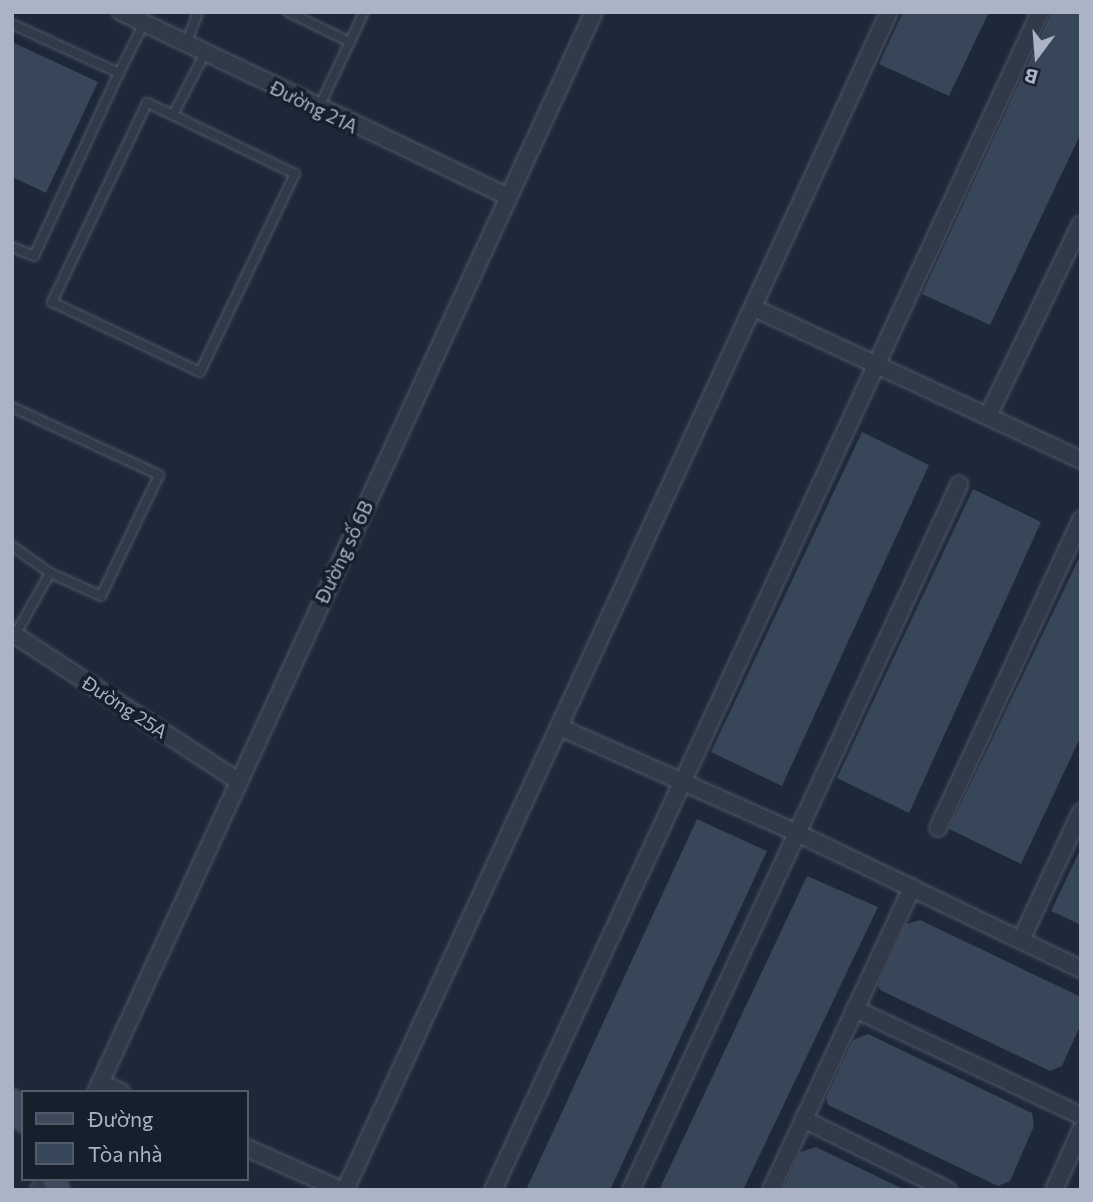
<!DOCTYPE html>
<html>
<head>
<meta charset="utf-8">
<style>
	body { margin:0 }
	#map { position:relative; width:1093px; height:1202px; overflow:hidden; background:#1d2838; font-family:Commissioner,sans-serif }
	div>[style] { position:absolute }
	.building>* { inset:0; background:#384659 }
	.roads { filter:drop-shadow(0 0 2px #4e5767) drop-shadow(0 0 2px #4e5767) }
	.lane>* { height:8px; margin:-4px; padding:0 4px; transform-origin:4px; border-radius:4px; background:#313a48 }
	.street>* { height:16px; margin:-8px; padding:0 8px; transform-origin:8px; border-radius:8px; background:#313a48 }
	.secondary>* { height:21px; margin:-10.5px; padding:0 10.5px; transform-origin:10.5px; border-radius:10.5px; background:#3e495c }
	span { translate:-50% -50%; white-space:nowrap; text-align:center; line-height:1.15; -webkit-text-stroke:7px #161f2c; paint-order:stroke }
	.street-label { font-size:19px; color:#aab4c6 }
	.frame { position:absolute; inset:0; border:14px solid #aab4c6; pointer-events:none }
	.legend { position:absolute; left:21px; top:1090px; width:228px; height:91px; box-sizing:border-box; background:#161f2c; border:2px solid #515b6a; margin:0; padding:9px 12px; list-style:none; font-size:21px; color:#aab4c6 }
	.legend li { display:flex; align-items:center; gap:14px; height:35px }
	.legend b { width:35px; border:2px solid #515b6a }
	.north { position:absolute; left:1002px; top:21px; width:70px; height:70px; -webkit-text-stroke:5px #161f2c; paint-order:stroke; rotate:196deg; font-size:19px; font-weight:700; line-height:28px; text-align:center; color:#aab4c6 }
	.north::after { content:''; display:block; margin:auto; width:24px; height:32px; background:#aab4c6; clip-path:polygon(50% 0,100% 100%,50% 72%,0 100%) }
</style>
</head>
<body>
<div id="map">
	<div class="building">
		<i style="clip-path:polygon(903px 12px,989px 12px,949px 96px,879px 64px)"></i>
		<i style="clip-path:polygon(1052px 12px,1081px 12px,1081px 133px,990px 325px,922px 294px)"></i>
		<i style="clip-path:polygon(12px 42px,98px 82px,46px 193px,12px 177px)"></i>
		<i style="clip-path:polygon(862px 432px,929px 465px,782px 786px,711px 752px)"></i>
		<i style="clip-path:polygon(973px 489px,1041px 522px,909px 813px,837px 778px)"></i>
		<i style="clip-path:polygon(1081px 554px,1081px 736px,1021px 864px,949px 829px)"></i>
		<i style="clip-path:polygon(697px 819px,767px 851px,610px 1190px,526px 1190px)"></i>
		<i style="clip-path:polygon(1081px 848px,1081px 925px,1051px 911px)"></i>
		<i style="clip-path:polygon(807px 876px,878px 907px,743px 1190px,659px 1190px)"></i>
		<i style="clip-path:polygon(920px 920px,1081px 997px,1081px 1024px,1062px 1066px,1050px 1071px,880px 990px,878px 985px,906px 924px)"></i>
		<i style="clip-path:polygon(868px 1034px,1032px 1113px,1034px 1126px,1010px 1181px,998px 1186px,828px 1105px,826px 1098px,853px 1040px)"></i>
		<i style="clip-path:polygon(816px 1147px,905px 1190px,783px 1190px,800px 1152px)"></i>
	</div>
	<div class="roads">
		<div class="lane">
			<i style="left:288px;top:12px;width:69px;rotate:25.8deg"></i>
			<i style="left:12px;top:24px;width:118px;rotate:24.6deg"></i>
			<i style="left:119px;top:73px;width:56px;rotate:-63.4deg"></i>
			<i style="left:186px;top:44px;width:34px;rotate:-69deg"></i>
			<i style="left:318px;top:109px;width:107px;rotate:-64.6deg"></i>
			<i style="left:173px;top:115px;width:29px;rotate:-155deg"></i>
			<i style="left:147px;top:103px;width:221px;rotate:115.5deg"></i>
			<i style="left:52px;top:302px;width:164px;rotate:25.3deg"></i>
			<i style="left:200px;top:372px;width:220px;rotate:-64.4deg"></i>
			<i style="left:295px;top:174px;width:136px;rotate:-154.2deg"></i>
			<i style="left:173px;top:115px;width:70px;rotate:-62.7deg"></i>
			<i style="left:12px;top:247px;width:24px;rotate:22deg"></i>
			<i style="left:34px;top:256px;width:202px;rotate:-65.1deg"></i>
			<i style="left:12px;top:407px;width:162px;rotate:24.8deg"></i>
			<i style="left:159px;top:475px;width:134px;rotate:115.6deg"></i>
			<i style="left:101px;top:596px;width:56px;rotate:-155.7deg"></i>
			<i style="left:50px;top:573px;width:47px;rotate:-144.6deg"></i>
			<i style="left:15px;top:635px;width:71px;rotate:-60.6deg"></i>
		</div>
		<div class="street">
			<i style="left:121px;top:12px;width:429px;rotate:25.5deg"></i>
			<i style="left:754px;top:308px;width:361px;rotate:24.9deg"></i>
			<i style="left:988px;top:416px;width:213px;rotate:-64.2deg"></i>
			<i style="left:12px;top:633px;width:270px;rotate:33.2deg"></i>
			<i style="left:559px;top:727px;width:263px;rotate:24deg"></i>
			<i style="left:799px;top:834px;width:313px;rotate:25.6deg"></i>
			<i style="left:938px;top:828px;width:340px;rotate:-65.1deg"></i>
			<i style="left:1021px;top:940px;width:141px;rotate:-64.9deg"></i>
			<i style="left:855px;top:1009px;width:250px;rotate:25.3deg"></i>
			<i style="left:100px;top:1083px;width:23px;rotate:23deg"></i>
			<i style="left:96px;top:1092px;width:1189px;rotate:-65.25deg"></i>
			<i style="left:803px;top:1119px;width:161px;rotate:26.2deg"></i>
			<i style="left:247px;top:1148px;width:103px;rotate:24.1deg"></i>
			<i style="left:39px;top:1190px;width:16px;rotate:-43deg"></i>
			<i style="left:345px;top:1190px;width:1298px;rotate:-65.21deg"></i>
			<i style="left:493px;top:1190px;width:1299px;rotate:-65.09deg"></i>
			<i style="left:631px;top:1190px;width:778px;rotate:-65.05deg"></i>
			<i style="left:771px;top:1190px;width:334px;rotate:-65deg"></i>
			<i style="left:1054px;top:1190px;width:66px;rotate:-65.8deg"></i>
		</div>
		<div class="secondary">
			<i style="left:12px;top:1100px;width:23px;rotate:61deg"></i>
			<i style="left:53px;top:1179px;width:12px;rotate:66deg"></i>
		</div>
	</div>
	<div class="street-label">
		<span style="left:314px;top:107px;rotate:26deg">Đường 21A</span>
		<span style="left:344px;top:552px;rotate:-65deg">Đường số 6B</span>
		<span style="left:125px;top:707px;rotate:33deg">Đường 25A</span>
	</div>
	<div class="frame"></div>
	<ul class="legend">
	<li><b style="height:9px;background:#3e495c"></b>Đường</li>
	<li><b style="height:19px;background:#384659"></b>Tòa nhà</li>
	</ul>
	<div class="north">B</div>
</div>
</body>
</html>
